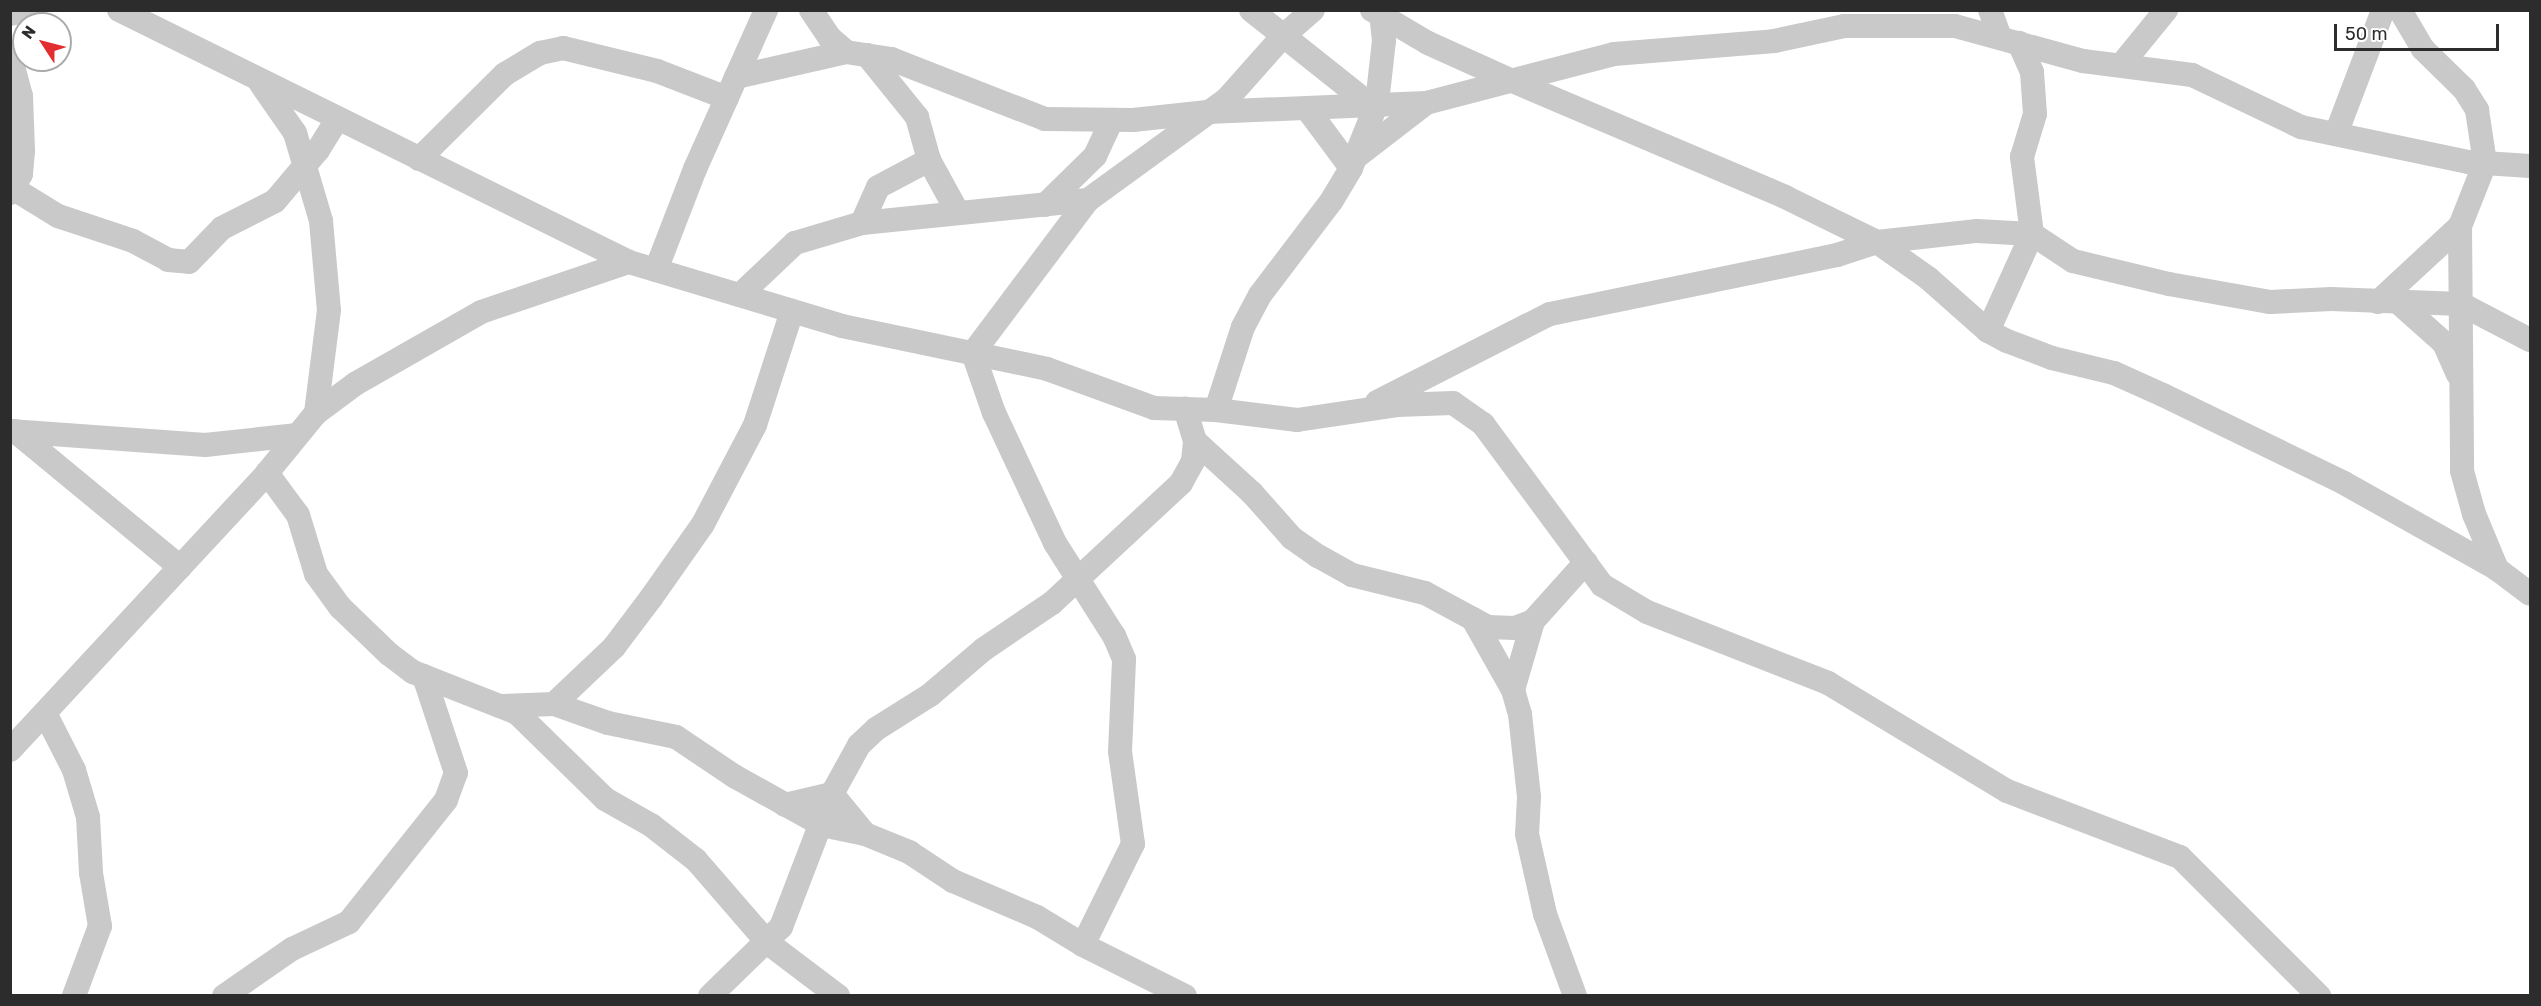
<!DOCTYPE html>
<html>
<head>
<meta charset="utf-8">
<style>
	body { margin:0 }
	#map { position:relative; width:2541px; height:1006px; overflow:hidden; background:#fff; font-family:Rubik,sans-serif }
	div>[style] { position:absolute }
	.street>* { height:24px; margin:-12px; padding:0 12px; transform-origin:12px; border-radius:12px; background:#c9c9c9 }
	span { translate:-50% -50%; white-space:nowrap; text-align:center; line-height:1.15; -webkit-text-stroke:6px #fff; paint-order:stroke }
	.frame { position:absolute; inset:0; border:12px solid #2c2c2c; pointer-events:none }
	.north { position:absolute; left:12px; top:12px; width:60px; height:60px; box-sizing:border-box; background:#fff; border:2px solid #ababab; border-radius:50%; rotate:306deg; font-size:16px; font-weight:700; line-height:24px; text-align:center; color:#2c2c2c }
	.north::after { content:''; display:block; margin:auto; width:21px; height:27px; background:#e22e2f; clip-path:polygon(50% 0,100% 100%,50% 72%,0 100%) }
	.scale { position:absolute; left:2334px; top:24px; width:165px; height:27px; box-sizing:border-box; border:3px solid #2c2c2c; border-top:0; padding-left:8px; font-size:18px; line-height:21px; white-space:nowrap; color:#2c2c2c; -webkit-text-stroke:4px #fff; paint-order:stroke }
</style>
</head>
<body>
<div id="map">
	<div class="street">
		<i style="left:119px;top:10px;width:569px;rotate:26.29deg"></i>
		<i style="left:629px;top:262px;width:222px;rotate:16.7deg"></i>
		<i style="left:842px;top:326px;width:209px;rotate:11.8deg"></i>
		<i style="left:1047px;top:369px;width:114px;rotate:20deg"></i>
		<i style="left:1154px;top:408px;width:62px;rotate:1.8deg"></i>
		<i style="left:1216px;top:410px;width:82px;rotate:7deg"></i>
		<i style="left:1297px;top:420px;width:101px;rotate:-8.5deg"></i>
		<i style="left:1397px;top:405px;width:56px;rotate:-2deg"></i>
		<i style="left:1453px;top:403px;width:37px;rotate:35deg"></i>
		<i style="left:1483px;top:424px;width:200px;rotate:53.5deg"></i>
		<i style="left:1602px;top:585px;width:52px;rotate:31deg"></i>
		<i style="left:1647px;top:612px;width:194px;rotate:21.4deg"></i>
		<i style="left:1828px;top:683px;width:209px;rotate:31.1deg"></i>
		<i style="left:2007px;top:791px;width:185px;rotate:20.9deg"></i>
		<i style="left:2180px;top:857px;width:197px;rotate:45deg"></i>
		<i style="left:811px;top:10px;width:32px;rotate:56deg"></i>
		<i style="left:829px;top:37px;width:23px;rotate:41deg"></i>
		<i style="left:1251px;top:10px;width:151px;rotate:38.5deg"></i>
		<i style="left:1372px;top:10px;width:65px;rotate:30.5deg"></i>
		<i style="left:1428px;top:43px;width:90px;rotate:24.3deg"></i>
		<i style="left:1510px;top:80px;width:299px;rotate:23deg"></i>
		<i style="left:1785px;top:197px;width:102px;rotate:26.1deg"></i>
		<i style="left:1877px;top:242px;width:62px;rotate:35.2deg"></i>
		<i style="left:1928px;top:278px;width:80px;rotate:41.5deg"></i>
		<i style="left:1988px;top:331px;width:21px;rotate:28deg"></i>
		<i style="left:2007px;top:341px;width:48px;rotate:20.7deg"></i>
		<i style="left:2052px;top:358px;width:64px;rotate:13.6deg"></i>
		<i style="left:2114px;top:373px;width:54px;rotate:24.2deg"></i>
		<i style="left:2163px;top:395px;width:201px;rotate:25.9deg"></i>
		<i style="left:2344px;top:483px;width:176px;rotate:29.3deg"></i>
		<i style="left:2497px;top:569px;width:41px;rotate:37.1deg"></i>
		<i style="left:1990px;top:10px;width:30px;rotate:70deg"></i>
		<i style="left:2400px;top:10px;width:45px;rotate:59.5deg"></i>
		<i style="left:2423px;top:49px;width:57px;rotate:44.3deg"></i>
		<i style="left:2464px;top:89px;width:25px;rotate:58deg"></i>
		<i style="left:2477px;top:110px;width:54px;rotate:81.4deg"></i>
		<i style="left:2485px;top:163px;width:68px;rotate:111.6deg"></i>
		<i style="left:2460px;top:226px;width:245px;rotate:89.5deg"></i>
		<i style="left:2462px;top:471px;width:45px;rotate:74.4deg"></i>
		<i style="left:2474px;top:514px;width:60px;rotate:67.3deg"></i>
		<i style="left:10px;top:14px;width:19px;rotate:-12deg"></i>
		<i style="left:10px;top:55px;width:42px;rotate:75deg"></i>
		<i style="left:21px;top:96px;width:55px;rotate:87.9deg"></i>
		<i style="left:23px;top:151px;width:23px;rotate:95deg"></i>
		<i style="left:21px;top:174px;width:22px;rotate:120deg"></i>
		<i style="left:867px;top:55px;width:80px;rotate:51.1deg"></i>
		<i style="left:917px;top:117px;width:45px;rotate:74.4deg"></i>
		<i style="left:929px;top:160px;width:60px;rotate:61.3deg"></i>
		<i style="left:2122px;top:64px;width:70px;rotate:-50.8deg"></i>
		<i style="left:736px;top:77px;width:113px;rotate:-12.8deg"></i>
		<i style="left:846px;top:52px;width:46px;rotate:8.8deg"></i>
		<i style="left:891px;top:59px;width:165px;rotate:21.3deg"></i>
		<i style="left:1045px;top:119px;width:88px;rotate:0.7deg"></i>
		<i style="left:1133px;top:120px;width:75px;rotate:-6.1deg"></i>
		<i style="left:1208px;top:112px;width:218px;rotate:-2.4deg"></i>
		<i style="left:1426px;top:103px;width:194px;rotate:-14.6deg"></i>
		<i style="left:1614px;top:54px;width:161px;rotate:-4.6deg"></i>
		<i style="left:1774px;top:41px;width:72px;rotate:-12.1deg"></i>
		<i style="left:1844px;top:26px;width:111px"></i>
		<i style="left:1955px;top:26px;width:133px;rotate:15.3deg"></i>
		<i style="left:2083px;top:61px;width:110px;rotate:7.3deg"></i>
		<i style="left:2192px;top:75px;width:121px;rotate:25.5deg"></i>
		<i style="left:2301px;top:127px;width:172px;rotate:11.8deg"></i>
		<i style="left:2469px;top:162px;width:61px;rotate:3.8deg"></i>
		<i style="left:261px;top:84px;width:60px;rotate:55.2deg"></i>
		<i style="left:295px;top:133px;width:92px;rotate:73.5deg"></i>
		<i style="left:321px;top:221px;width:89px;rotate:84.9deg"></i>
		<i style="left:329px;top:310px;width:104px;rotate:97.2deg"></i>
		<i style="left:1308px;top:110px;width:72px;rotate:53.4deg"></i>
		<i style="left:2336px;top:134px;width:133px;rotate:-69.2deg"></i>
		<i style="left:1356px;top:157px;width:88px;rotate:-37.6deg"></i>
		<i style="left:419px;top:159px;width:121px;rotate:-44.7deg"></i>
		<i style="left:505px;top:74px;width:41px;rotate:-31deg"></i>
		<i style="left:540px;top:53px;width:24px;rotate:-12deg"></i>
		<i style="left:563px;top:48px;width:97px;rotate:13.7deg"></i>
		<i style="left:657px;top:71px;width:75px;rotate:21.1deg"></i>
		<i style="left:14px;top:189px;width:52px;rotate:31.5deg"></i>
		<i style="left:58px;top:216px;width:79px;rotate:18.4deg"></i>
		<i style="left:133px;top:241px;width:40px;rotate:28deg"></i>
		<i style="left:168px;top:260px;width:21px;rotate:5deg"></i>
		<i style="left:189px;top:262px;width:47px;rotate:-45.9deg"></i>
		<i style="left:222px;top:228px;width:59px;rotate:-27deg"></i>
		<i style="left:275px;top:201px;width:67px;rotate:-49.9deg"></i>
		<i style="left:318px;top:150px;width:36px;rotate:-58deg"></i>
		<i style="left:1045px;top:205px;width:70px;rotate:-44.4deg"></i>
		<i style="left:1095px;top:156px;width:40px;rotate:-65deg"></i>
		<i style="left:862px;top:223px;width:39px;rotate:-66deg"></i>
		<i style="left:878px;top:187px;width:58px;rotate:-27.9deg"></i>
		<i style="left:656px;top:270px;width:108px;rotate:-68.9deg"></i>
		<i style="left:695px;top:169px;width:174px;rotate:-65.9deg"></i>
		<i style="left:740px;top:295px;width:76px;rotate:-43.4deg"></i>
		<i style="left:795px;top:243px;width:70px;rotate:-16.6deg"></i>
		<i style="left:862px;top:223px;width:227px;rotate:-5.8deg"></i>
		<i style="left:2378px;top:302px;width:112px;rotate:-42.8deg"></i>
		<i style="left:2398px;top:302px;width:62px;rotate:41.7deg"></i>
		<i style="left:2444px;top:343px;width:34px;rotate:66deg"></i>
		<i style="left:1988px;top:331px;width:107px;rotate:-65.6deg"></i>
		<i style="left:2032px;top:234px;width:78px;rotate:-97.4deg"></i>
		<i style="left:2022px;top:157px;width:45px;rotate:-73.2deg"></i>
		<i style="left:2035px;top:114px;width:42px;rotate:-94.1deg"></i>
		<i style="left:2032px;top:72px;width:32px;rotate:-114deg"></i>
		<i style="left:1377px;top:402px;width:194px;rotate:-27deg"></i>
		<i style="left:1550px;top:314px;width:293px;rotate:-11.6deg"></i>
		<i style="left:1837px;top:255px;width:42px;rotate:-18deg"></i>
		<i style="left:1877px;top:242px;width:101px;rotate:-6.3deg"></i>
		<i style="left:1977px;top:231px;width:55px;rotate:3.1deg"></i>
		<i style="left:2032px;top:234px;width:49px;rotate:33.4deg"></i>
		<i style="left:2073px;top:261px;width:99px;rotate:13.5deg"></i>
		<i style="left:2169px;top:284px;width:103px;rotate:10.1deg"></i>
		<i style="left:2270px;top:302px;width:61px;rotate:-2.8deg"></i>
		<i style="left:2331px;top:299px;width:130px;rotate:2.2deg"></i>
		<i style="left:2461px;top:304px;width:78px;rotate:27.6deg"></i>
		<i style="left:1216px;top:410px;width:87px;rotate:-72deg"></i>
		<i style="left:1243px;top:327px;width:36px;rotate:-62deg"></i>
		<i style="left:1260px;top:295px;width:119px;rotate:-52.8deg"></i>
		<i style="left:1332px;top:200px;width:37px;rotate:-59deg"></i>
		<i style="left:1351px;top:168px;width:70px;rotate:-68.2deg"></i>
		<i style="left:1377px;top:103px;width:62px;rotate:-83.6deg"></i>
		<i style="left:1384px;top:41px;width:31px;rotate:-96deg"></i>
		<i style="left:10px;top:431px;width:196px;rotate:4.1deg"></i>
		<i style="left:205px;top:445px;width:93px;rotate:-6.2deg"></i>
		<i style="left:15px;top:431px;width:214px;rotate:39.5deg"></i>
		<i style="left:1195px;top:441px;width:77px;rotate:42.4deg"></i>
		<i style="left:1252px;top:493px;width:60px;rotate:48.4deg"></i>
		<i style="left:1292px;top:538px;width:32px;rotate:35deg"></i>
		<i style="left:1318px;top:556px;width:39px;rotate:29deg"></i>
		<i style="left:1352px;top:575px;width:75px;rotate:13.9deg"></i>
		<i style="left:1425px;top:593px;width:72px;rotate:28.4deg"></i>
		<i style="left:1488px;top:627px;width:27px;rotate:2deg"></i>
		<i style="left:1515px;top:628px;width:19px;rotate:-21deg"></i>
		<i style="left:1533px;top:621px;width:79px;rotate:-48.1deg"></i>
		<i style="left:267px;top:473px;width:52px;rotate:53.6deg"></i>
		<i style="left:298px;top:515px;width:62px;rotate:73deg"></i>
		<i style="left:316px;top:574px;width:41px;rotate:54deg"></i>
		<i style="left:340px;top:607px;width:68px;rotate:43.8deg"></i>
		<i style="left:389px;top:654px;width:30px;rotate:37deg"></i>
		<i style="left:413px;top:672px;width:112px;rotate:21.5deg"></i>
		<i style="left:517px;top:713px;width:123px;rotate:44.3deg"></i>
		<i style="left:605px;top:799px;width:53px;rotate:29.5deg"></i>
		<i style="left:651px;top:825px;width:57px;rotate:37.9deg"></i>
		<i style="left:696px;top:860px;width:110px;rotate:49.1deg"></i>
		<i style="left:768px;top:943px;width:88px;rotate:37.1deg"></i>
		<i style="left:1473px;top:619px;width:81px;rotate:60.6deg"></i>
		<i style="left:1513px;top:690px;width:25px;rotate:74deg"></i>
		<i style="left:1520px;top:714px;width:83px;rotate:83.8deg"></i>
		<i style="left:1529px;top:797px;width:37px;rotate:93deg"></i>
		<i style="left:1527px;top:834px;width:82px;rotate:77.3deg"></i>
		<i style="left:1545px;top:914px;width:87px;rotate:69.9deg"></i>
		<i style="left:1513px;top:690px;width:72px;rotate:-73.8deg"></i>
		<i style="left:554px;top:704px;width:57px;rotate:19.4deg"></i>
		<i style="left:608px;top:723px;width:69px;rotate:11.6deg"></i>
		<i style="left:676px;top:737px;width:70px;rotate:33.9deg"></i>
		<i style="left:734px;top:776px;width:101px;rotate:29.1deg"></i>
		<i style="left:822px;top:825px;width:44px;rotate:11.8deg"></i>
		<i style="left:865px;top:834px;width:48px;rotate:22.2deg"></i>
		<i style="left:909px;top:852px;width:53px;rotate:33.4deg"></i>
		<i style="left:953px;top:881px;width:91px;rotate:23.2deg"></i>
		<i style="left:1037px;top:917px;width:54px;rotate:31.3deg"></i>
		<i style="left:1083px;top:945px;width:114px;rotate:26.6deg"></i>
		<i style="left:503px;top:706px;width:51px;rotate:-2.2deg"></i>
		<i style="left:554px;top:704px;width:83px;rotate:-43.5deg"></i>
		<i style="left:614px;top:647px;width:61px;rotate:-52.9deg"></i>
		<i style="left:651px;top:598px;width:90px;rotate:-54.9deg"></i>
		<i style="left:703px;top:524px;width:112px;rotate:-62.3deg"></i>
		<i style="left:755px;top:425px;width:120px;rotate:-72deg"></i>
		<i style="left:45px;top:713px;width:64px;rotate:63deg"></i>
		<i style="left:74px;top:770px;width:49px;rotate:73.4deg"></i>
		<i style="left:88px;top:817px;width:56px;rotate:86.9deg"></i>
		<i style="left:91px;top:873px;width:54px;rotate:80.4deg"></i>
		<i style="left:100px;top:926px;width:75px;rotate:110.4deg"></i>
		<i style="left:10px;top:750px;width:378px;rotate:-47.1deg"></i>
		<i style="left:267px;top:473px;width:77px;rotate:-50.8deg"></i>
		<i style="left:316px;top:413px;width:49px;rotate:-36.6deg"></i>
		<i style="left:355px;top:384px;width:145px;rotate:-29.7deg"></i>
		<i style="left:481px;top:312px;width:156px;rotate:-18.7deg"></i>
		<i style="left:785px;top:805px;width:48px;rotate:-13.2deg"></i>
		<i style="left:832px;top:794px;width:52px;rotate:50.5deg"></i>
		<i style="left:1083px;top:945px;width:113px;rotate:-63.7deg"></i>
		<i style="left:1133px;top:844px;width:93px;rotate:-98deg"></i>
		<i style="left:1120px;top:752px;width:93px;rotate:-87.5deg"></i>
		<i style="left:1124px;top:659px;width:25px;rotate:-113deg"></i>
		<i style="left:1114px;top:636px;width:110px;rotate:-122.4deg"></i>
		<i style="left:1055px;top:543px;width:144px;rotate:-115.1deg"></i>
		<i style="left:994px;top:413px;width:64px;rotate:-109.3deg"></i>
		<i style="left:973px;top:353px;width:191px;rotate:-53.1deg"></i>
		<i style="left:1088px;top:200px;width:172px;rotate:-36deg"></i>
		<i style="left:1227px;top:99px;width:83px;rotate:-48.4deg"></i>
		<i style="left:1282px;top:37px;width:41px;rotate:-41.1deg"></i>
		<i style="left:224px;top:996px;width:83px;rotate:-34.7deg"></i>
		<i style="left:292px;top:949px;width:63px;rotate:-25.3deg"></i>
		<i style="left:349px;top:922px;width:156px;rotate:-51.5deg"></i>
		<i style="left:446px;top:800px;width:29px;rotate:-70deg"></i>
		<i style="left:456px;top:773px;width:102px;rotate:-108.3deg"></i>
		<i style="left:710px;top:996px;width:99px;rotate:-44.2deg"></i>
		<i style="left:781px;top:927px;width:142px;rotate:-69deg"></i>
		<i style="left:832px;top:794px;width:56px;rotate:-61.1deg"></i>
		<i style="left:859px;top:745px;width:23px;rotate:-43deg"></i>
		<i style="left:876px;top:729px;width:64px;rotate:-32.2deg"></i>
		<i style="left:930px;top:695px;width:71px;rotate:-40.4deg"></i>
		<i style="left:984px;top:649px;width:82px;rotate:-34.1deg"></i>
		<i style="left:1052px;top:603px;width:176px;rotate:-42.9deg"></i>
		<i style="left:1181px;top:483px;width:25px;rotate:-61deg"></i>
		<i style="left:1193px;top:461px;width:20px;rotate:-84deg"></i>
		<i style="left:1195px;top:441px;width:34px;rotate:-107deg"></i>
	</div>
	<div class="frame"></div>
	<div class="north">N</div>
	<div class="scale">50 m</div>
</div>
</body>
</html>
